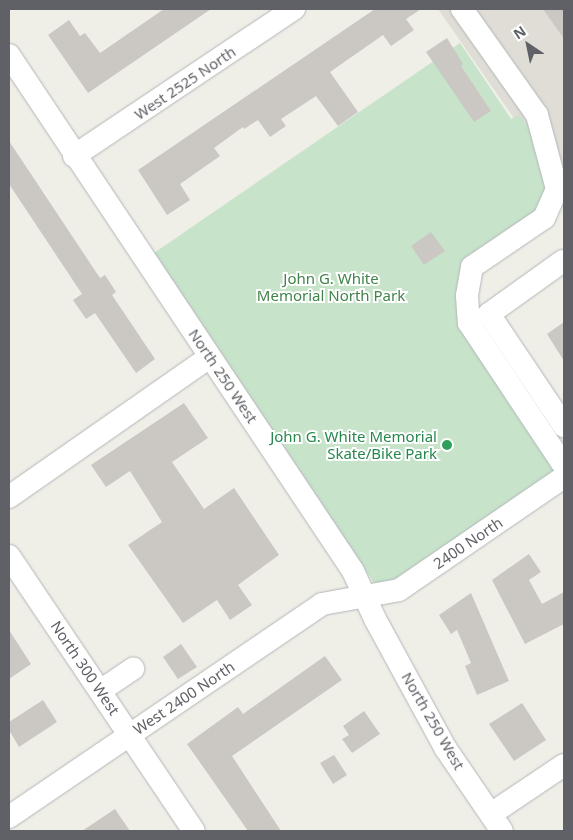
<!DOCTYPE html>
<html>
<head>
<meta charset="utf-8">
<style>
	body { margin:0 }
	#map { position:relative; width:573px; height:840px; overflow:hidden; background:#efeee7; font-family:"Noto Sans",sans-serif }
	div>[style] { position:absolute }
	.education>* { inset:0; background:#dfddd6 }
	.green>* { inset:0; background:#c7e3ca }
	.building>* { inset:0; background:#cbc8c4 }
	.roads { filter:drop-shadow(0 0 1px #b4b6ba) drop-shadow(0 0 1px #b4b6ba) }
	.minor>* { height:22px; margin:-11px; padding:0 11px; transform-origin:11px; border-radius:11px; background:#fff }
	.dots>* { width:14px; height:14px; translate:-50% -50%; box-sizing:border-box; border:2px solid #fff; border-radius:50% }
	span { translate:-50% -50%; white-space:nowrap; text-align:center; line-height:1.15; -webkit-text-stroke:4px #fff; paint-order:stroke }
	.street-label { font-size:15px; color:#5f6166 }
	.park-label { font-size:15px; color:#41834b }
	.leisure-label { font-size:15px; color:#27864d }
	.right { translate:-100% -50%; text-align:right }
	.frame { position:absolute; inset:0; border:10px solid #5f6166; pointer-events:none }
	.north { position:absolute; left:503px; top:20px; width:50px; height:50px; -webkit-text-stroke:4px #fff; paint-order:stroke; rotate:326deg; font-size:14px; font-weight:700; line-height:20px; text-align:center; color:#5f6166 }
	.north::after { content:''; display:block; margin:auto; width:18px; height:22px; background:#5f6166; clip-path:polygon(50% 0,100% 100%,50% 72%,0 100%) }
</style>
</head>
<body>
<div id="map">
	<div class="education">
		<i style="clip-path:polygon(438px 9px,564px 9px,564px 190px)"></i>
	</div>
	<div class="green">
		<i style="clip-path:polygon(460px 43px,511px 119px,520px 115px,543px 149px,550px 185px,537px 211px,459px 293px,558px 472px,380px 592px,154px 253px)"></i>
	</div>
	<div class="building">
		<i style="clip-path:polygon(164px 9px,211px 9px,88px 93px,48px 35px,69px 20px,80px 36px,85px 33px,100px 53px)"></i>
		<i style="clip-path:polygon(375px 9px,421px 9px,406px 19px,414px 30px,391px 46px,383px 35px,330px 72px,358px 112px,338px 126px,316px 96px,281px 119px,286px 126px,270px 137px,258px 120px,244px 129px,243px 127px,214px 148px,220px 156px,180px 184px,190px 200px,167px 215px,138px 170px)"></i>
		<i style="clip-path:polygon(543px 9px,564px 9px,564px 39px)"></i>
		<i style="clip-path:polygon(447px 38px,463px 64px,461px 66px,491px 111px,474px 122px,426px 52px)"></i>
		<i style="clip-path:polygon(9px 141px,94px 269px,100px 278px,105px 275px,116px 292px,112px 295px,155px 359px,136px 373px,95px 313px,86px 319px,73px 300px,82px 294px,9px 184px)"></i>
		<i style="clip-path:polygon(431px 232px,445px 251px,424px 265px,411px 246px)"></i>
		<i style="clip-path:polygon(564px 322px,564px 361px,547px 334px)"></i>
		<i style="clip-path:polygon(184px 403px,208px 438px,172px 462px,204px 509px,234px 488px,279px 555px,238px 585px,252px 605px,230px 620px,217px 600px,183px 623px,128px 545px,162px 522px,130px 471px,106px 487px,91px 465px)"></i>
		<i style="clip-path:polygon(529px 554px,541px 572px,529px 580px,542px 604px,564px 592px,564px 624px,525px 644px,492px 580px)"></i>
		<i style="clip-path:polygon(471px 593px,509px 681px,477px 695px,465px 666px,471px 663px,457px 630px,451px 634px,439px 615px)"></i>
		<i style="clip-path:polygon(9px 630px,31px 664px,9px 679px)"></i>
		<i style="clip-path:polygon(181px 644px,197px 667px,178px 679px,163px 657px)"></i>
		<i style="clip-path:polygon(325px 656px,342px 680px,232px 756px,281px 831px,248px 831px,187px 744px,238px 707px,243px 714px)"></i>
		<i style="clip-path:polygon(43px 700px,57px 722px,19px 747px,9px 730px,9px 722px)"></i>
		<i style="clip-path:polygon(522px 703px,546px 740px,514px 761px,489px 724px)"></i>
		<i style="clip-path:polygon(364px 711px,380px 734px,352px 753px,342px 739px,349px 735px,343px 726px)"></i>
		<i style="clip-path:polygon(334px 755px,347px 775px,333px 784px,320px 763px)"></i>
		<i style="clip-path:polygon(115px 809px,130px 831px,82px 831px)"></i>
	</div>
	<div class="roads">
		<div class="minor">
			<i style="left:462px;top:9px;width:130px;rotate:54.7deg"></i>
			<i style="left:537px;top:115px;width:77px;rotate:74.9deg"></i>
			<i style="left:557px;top:189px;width:32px;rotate:114deg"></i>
			<i style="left:544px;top:218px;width:87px;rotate:145.8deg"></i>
			<i style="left:472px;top:267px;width:29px;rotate:100deg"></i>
			<i style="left:467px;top:296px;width:27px;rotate:86deg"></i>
			<i style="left:469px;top:323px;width:172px;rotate:56.4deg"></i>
			<i style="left:9px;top:55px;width:620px;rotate:56.31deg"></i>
			<i style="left:353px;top:571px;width:53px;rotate:65.4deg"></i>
			<i style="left:375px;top:619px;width:148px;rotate:61.4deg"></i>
			<i style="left:446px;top:749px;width:99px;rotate:55.7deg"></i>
			<i style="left:74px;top:156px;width:265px;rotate:-33.8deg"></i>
			<i style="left:563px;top:261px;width:91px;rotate:144.4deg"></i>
			<i style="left:489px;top:314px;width:135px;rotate:56.2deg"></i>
			<i style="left:9px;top:497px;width:245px;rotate:-34.9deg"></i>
			<i style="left:9px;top:556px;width:331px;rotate:56.1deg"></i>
			<i style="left:100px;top:691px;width:40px;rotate:-34deg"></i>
			<i style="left:491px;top:814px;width:88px;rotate:-33.9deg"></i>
			<i style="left:9px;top:817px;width:379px;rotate:-34.2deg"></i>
			<i style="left:322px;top:604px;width:78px;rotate:-10.3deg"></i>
			<i style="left:399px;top:590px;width:200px;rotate:-34.4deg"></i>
		</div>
	</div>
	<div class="dots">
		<i style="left:447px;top:445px;background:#2e9e5b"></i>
	</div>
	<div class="street-label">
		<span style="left:185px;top:83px;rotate:-34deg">West 2525 North</span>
		<span style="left:223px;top:376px;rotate:56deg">North 250 West</span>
		<span style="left:468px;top:543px;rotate:-34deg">2400 North</span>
		<span style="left:85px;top:668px;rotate:56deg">North 300 West</span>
		<span style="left:184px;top:698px;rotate:-34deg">West 2400 North</span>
		<span style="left:433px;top:721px;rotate:60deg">North 250 West</span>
	</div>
	<div class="park-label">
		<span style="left:331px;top:287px">John G. White<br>Memorial North Park</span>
	</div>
	<div class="leisure-label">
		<span class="right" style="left:437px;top:445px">John G. White Memorial<br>Skate/Bike Park</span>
	</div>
	<div class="frame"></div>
	<div class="north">N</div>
</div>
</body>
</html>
